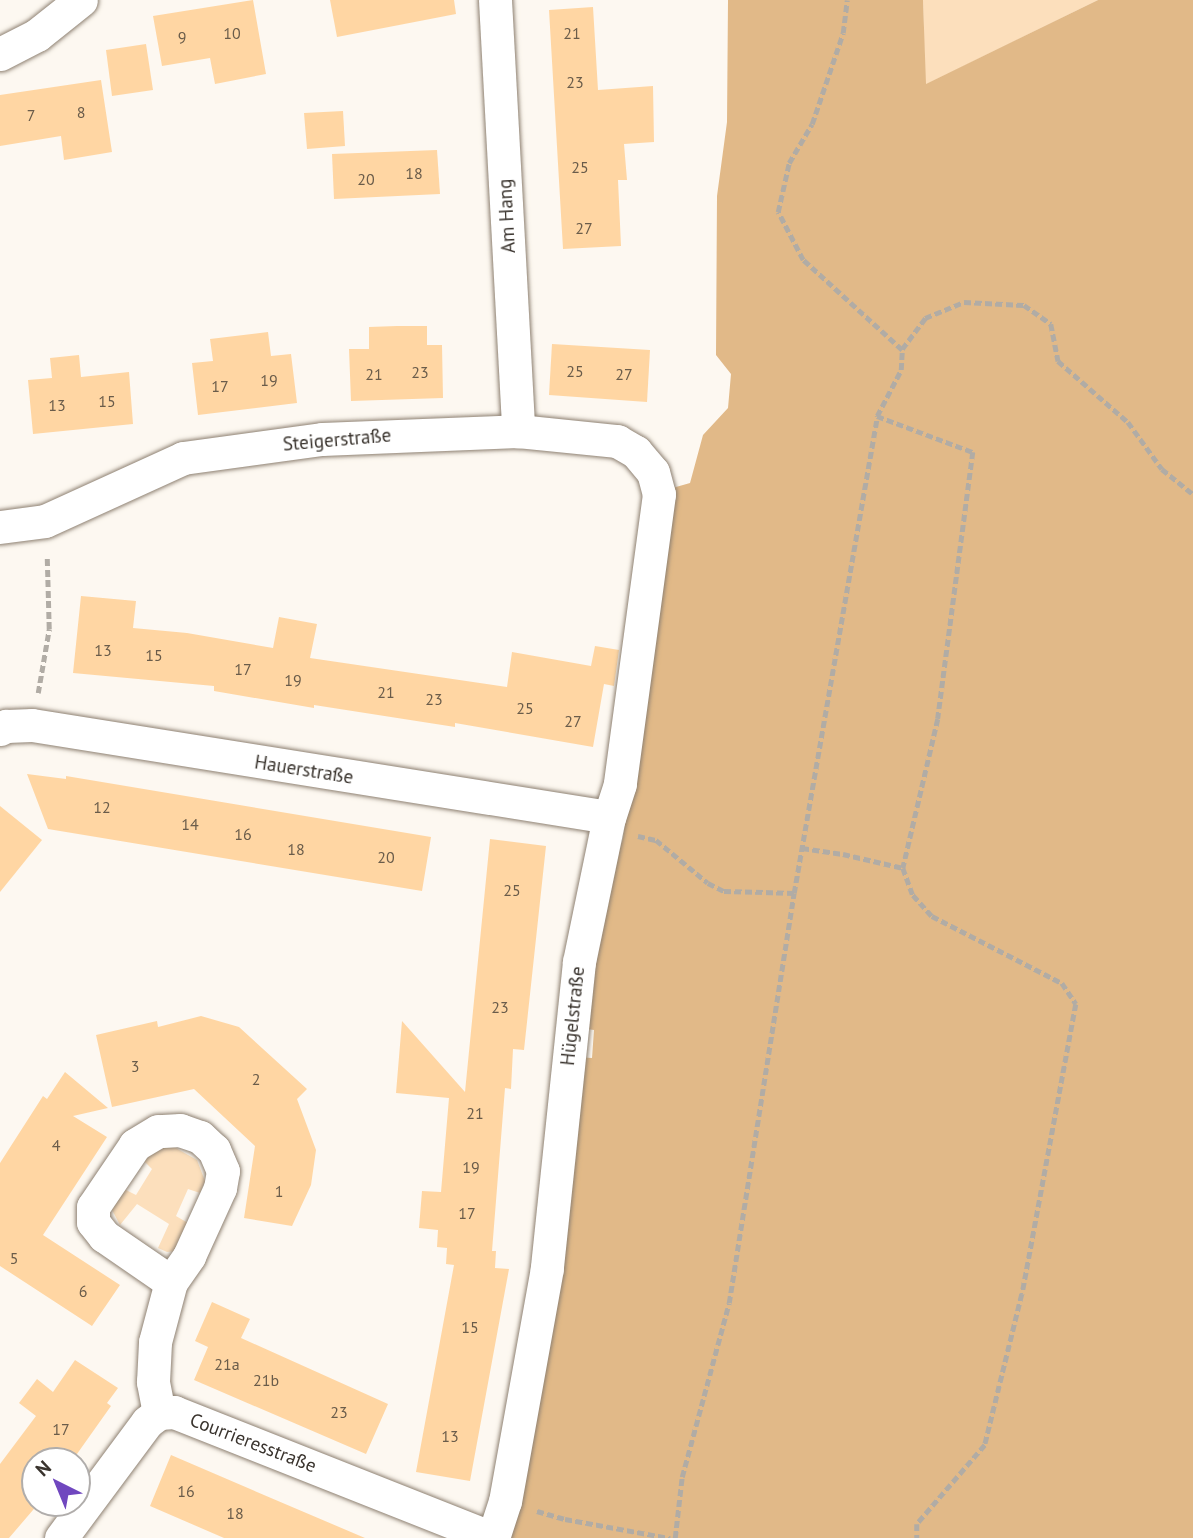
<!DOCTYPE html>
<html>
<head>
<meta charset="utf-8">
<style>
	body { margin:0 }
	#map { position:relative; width:1193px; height:1538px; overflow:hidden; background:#fdf8f1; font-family:"PT Sans",sans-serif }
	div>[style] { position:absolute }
	.green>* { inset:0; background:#fcdfbc }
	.forest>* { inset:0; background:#e1b988 }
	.building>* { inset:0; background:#ffd6a3 }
	.path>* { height:4.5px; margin-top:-2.25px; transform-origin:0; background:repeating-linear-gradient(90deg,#b1aca5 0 7px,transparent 0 10.5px) }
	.roads { filter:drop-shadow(0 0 2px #8e8172) drop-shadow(0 0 2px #8e8172) }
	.street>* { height:33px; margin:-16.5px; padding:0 16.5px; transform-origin:16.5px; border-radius:16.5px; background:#fff }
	span { translate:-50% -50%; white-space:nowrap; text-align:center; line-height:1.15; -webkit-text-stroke:6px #fff; paint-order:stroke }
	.number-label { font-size:16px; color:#6a5c4a }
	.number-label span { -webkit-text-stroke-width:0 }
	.street-label { font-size:19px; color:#39332d }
	.north { position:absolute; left:21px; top:1447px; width:70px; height:70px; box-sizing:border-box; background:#fff; border:2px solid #b0adab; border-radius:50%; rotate:317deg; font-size:19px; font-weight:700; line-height:28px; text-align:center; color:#39332d }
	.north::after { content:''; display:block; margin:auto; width:24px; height:32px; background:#7047bf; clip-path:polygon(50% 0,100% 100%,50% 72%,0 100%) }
</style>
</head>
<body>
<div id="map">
	<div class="green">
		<i style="clip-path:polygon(923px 0,1098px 0,925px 85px)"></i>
		<i style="clip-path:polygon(174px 1147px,197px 1160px,205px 1181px,200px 1193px,188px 1189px,176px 1216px,188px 1223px,176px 1251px,167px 1252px,158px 1248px,169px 1224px,137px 1204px,120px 1225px,111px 1208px,124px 1189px,136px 1195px,152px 1169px,143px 1160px,160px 1148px)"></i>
	</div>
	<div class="forest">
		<i style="clip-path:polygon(728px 0,923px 0,926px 84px,1098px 0,1193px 0,1193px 1538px,507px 1538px,576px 1057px,592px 1058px,594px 1030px,579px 1028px,605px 897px,623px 838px,669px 489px,690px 483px,703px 435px,728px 408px,731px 374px,716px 355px,717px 196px,727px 122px)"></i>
	</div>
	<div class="building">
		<i style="clip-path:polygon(253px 0,266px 74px,215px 84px,210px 58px,162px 66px,153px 16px)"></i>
		<i style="clip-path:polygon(330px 0,454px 0,456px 14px,337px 37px)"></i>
		<i style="clip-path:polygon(593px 7px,598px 90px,653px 86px,654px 142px,624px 144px,627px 180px,618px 180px,621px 246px,563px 249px,549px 10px)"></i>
		<i style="clip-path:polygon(146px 44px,153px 90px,112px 96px,106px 50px)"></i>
		<i style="clip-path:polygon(101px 80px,112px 152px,64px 160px,61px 136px,0 146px,0 95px)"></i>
		<i style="clip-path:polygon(343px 111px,345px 146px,307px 149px,304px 113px)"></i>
		<i style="clip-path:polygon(437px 150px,440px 194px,334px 199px,332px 154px)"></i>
		<i style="clip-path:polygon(397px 326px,427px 326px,427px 345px,442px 345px,443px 398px,351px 401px,349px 349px,369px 349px,369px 327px)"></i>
		<i style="clip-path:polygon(268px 332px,271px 356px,291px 354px,297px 403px,198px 415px,192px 363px,213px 361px,210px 339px)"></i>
		<i style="clip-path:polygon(552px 344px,650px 350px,647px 402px,549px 395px)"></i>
		<i style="clip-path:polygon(79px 355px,81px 377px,129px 372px,133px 424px,33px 434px,28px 380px,52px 378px,50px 358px)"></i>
		<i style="clip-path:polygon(81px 596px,136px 601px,133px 628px,187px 633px,273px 648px,279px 617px,317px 624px,310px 658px,507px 687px,512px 652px,591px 666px,595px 646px,619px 650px,614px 686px,604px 684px,593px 747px,455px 723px,455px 727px,314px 705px,314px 708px,214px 691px,214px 686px,73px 673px)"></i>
		<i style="clip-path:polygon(27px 774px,66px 779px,66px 776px,431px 837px,422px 891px,48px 829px)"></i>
		<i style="clip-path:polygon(0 806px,42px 840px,0 892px)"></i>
		<i style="clip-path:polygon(490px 839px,546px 846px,524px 1050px,513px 1049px,511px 1089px,505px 1088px,492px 1251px,496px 1251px,495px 1268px,509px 1269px,470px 1481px,416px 1472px,454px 1265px,446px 1264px,447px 1248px,437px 1247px,438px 1230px,419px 1228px,422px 1191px,441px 1192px,449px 1098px,396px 1093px,402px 1021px,465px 1092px)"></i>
		<i style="clip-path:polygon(201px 1016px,239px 1027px,307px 1089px,297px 1099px,316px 1150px,311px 1185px,292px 1226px,244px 1218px,255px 1146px,194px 1089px,112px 1107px,96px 1035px,157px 1021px,158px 1027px)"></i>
		<i style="clip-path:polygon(65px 1072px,108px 1108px,73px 1116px,107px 1137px,43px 1235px,120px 1285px,92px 1326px,0 1266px,0 1163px,43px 1096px,47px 1099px)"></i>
		<i style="clip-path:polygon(212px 1302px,250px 1319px,241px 1338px,388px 1404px,366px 1454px,194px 1380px,208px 1347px,195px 1341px)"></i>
		<i style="clip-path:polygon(75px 1360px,118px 1388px,107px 1403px,111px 1406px,72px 1461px,35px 1461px,35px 1503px,39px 1503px,9px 1538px,0 1538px,0 1464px,36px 1416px,19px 1403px,37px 1379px,53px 1392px)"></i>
		<i style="clip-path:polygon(171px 1455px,271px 1498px,365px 1538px,224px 1538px,150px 1506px)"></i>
	</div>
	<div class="path">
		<i style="left:902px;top:349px;width:39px;rotate:-53deg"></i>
		<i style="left:925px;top:318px;width:42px;rotate:-22.3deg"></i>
		<i style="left:964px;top:302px;width:60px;rotate:2.9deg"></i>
		<i style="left:1024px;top:305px;width:33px;rotate:35deg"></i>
		<i style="left:1051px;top:324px;width:38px;rotate:79deg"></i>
		<i style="left:1058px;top:361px;width:93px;rotate:41.1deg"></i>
		<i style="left:1128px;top:422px;width:58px;rotate:54.1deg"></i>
		<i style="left:1162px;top:469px;width:40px;rotate:39deg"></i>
		<i style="left:877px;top:416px;width:103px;rotate:20.6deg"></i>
		<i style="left:973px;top:452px;width:269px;rotate:97.5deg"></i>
		<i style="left:938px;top:719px;width:153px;rotate:103.2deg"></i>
		<i style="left:903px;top:868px;width:29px;rotate:70deg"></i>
		<i style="left:913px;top:895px;width:28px;rotate:48deg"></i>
		<i style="left:932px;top:916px;width:146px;rotate:27.3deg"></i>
		<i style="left:1062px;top:983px;width:25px;rotate:56deg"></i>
		<i style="left:1076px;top:1004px;width:295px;rotate:100.5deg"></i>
		<i style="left:1022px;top:1294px;width:155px;rotate:103.8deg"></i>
		<i style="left:985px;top:1445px;width:104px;rotate:130.7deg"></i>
		<i style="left:917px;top:1524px;width:14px;rotate:90deg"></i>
		<i style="left:38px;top:693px;width:65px;rotate:-80.2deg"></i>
		<i style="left:49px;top:629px;width:73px;rotate:-91.6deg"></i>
		<i style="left:638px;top:836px;width:18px;rotate:13deg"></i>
		<i style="left:656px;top:840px;width:67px;rotate:39.6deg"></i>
		<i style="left:708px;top:883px;width:18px;rotate:27deg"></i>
		<i style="left:724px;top:891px;width:70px;rotate:1.6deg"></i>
		<i style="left:802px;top:848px;width:41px;rotate:8.3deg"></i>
		<i style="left:843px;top:854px;width:62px;rotate:13.1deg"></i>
		<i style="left:537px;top:1511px;width:29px;rotate:16deg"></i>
		<i style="left:565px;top:1519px;width:107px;rotate:10.3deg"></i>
		<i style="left:675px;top:1538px;width:61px;rotate:-83.5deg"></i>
		<i style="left:682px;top:1477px;width:180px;rotate:-74.9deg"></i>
		<i style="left:729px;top:1303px;width:415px;rotate:-81deg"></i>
		<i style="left:794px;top:893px;width:484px;rotate:-80.1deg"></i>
		<i style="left:877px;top:416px;width:52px;rotate:-62.4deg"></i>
		<i style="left:901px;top:370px;width:20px;rotate:-87deg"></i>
		<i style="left:902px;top:350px;width:134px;rotate:-137.7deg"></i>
		<i style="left:803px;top:260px;width:54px;rotate:-117.5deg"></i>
		<i style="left:778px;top:212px;width:50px;rotate:-77.3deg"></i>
		<i style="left:789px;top:163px;width:45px;rotate:-59.5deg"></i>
		<i style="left:812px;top:124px;width:96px;rotate:-71.2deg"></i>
		<i style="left:843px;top:33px;width:33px;rotate:-83deg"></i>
	</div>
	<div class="roads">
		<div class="street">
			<i style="left:495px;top:0;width:432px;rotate:86.9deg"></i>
			<i style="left:0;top:54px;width:42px;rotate:-27.2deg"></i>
			<i style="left:37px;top:35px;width:56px;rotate:-38.5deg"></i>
			<i style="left:0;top:527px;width:45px;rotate:-7.6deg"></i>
			<i style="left:45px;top:521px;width:152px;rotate:-24.5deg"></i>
			<i style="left:183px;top:458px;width:140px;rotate:-7.8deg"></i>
			<i style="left:322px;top:439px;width:196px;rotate:-2.3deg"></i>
			<i style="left:518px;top:431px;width:100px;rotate:5.8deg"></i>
			<i style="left:617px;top:441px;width:22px;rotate:30deg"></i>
			<i style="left:636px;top:452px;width:26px;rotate:50deg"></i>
			<i style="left:653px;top:472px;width:23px;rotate:75deg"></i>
			<i style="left:659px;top:494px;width:293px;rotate:97.7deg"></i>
			<i style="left:620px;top:784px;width:35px;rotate:108deg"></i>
			<i style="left:609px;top:817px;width:148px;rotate:101.7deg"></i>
			<i style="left:579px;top:962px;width:308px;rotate:96deg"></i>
			<i style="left:547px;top:1268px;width:237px;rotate:100.2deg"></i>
			<i style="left:505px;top:1501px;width:39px;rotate:108deg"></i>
			<i style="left:0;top:729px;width:7px;rotate:-27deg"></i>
			<i style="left:6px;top:726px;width:26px;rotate:-2deg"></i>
			<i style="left:32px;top:725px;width:584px;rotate:9.06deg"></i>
			<i style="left:159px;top:1413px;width:32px;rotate:-101deg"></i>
			<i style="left:153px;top:1382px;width:40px;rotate:-87.1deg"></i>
			<i style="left:155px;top:1342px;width:62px;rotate:-75.1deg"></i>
			<i style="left:171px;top:1282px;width:32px;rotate:-55deg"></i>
			<i style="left:189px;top:1256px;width:75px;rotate:-65.5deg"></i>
			<i style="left:220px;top:1188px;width:17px;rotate:-80deg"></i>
			<i style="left:223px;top:1171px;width:23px;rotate:-113deg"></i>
			<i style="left:214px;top:1150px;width:19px;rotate:-137deg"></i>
			<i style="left:200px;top:1137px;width:21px;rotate:-161deg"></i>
			<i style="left:180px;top:1130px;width:22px;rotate:177deg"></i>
			<i style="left:158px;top:1131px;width:27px;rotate:149deg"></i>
			<i style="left:135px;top:1145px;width:75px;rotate:124.1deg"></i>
			<i style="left:93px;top:1207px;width:15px;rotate:90deg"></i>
			<i style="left:93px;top:1222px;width:18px;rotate:52deg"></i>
			<i style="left:104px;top:1236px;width:81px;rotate:34.5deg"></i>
			<i style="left:61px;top:1538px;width:144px;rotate:-53.4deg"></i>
			<i style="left:147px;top:1422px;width:15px;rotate:-37deg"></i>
			<i style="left:159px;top:1413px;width:15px;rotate:-4deg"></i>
			<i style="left:174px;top:1412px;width:343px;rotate:21.6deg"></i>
		</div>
	</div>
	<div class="number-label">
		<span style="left:232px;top:33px">10</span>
		<span style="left:572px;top:33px">21</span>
		<span style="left:182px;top:37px">9</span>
		<span style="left:575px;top:82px">23</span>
		<span style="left:81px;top:112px">8</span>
		<span style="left:31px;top:115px">7</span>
		<span style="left:580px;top:167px">25</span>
		<span style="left:414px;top:173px">18</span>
		<span style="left:366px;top:179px">20</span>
		<span style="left:584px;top:228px">27</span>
		<span style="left:575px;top:371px">25</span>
		<span style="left:420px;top:372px">23</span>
		<span style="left:374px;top:374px">21</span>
		<span style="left:624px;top:374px">27</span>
		<span style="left:269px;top:380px">19</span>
		<span style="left:220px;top:386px">17</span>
		<span style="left:107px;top:401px">15</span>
		<span style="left:57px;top:405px">13</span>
		<span style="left:103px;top:650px">13</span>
		<span style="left:154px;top:655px">15</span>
		<span style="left:243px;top:669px">17</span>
		<span style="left:293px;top:680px">19</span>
		<span style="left:386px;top:692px">21</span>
		<span style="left:434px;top:699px">23</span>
		<span style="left:525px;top:708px">25</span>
		<span style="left:573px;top:721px">27</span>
		<span style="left:102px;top:807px">12</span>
		<span style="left:190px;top:824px">14</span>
		<span style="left:243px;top:834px">16</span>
		<span style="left:296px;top:849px">18</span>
		<span style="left:386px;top:857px">20</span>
		<span style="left:512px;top:890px">25</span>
		<span style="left:500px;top:1007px">23</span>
		<span style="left:135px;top:1066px">3</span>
		<span style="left:256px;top:1079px">2</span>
		<span style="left:475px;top:1113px">21</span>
		<span style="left:56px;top:1145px">4</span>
		<span style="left:471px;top:1167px">19</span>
		<span style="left:279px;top:1191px">1</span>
		<span style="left:467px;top:1213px">17</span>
		<span style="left:14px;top:1258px">5</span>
		<span style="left:83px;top:1291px">6</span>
		<span style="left:470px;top:1327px">15</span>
		<span style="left:227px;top:1364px">21a</span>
		<span style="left:266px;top:1380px">21b</span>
		<span style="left:339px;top:1412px">23</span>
		<span style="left:61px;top:1429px">17</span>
		<span style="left:450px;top:1436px">13</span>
		<span style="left:186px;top:1491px">16</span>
		<span style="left:235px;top:1513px">18</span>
	</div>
	<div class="street-label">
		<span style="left:507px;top:216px;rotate:-93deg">Am Hang</span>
		<span style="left:337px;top:440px;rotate:-5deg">Steigerstraße</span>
		<span style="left:304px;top:770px;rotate:9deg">Hauerstraße</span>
		<span style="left:573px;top:1016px;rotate:-84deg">Hügelstraße</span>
		<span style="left:253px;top:1443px;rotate:21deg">Courrieresstraße</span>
	</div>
	<div class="north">N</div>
</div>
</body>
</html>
